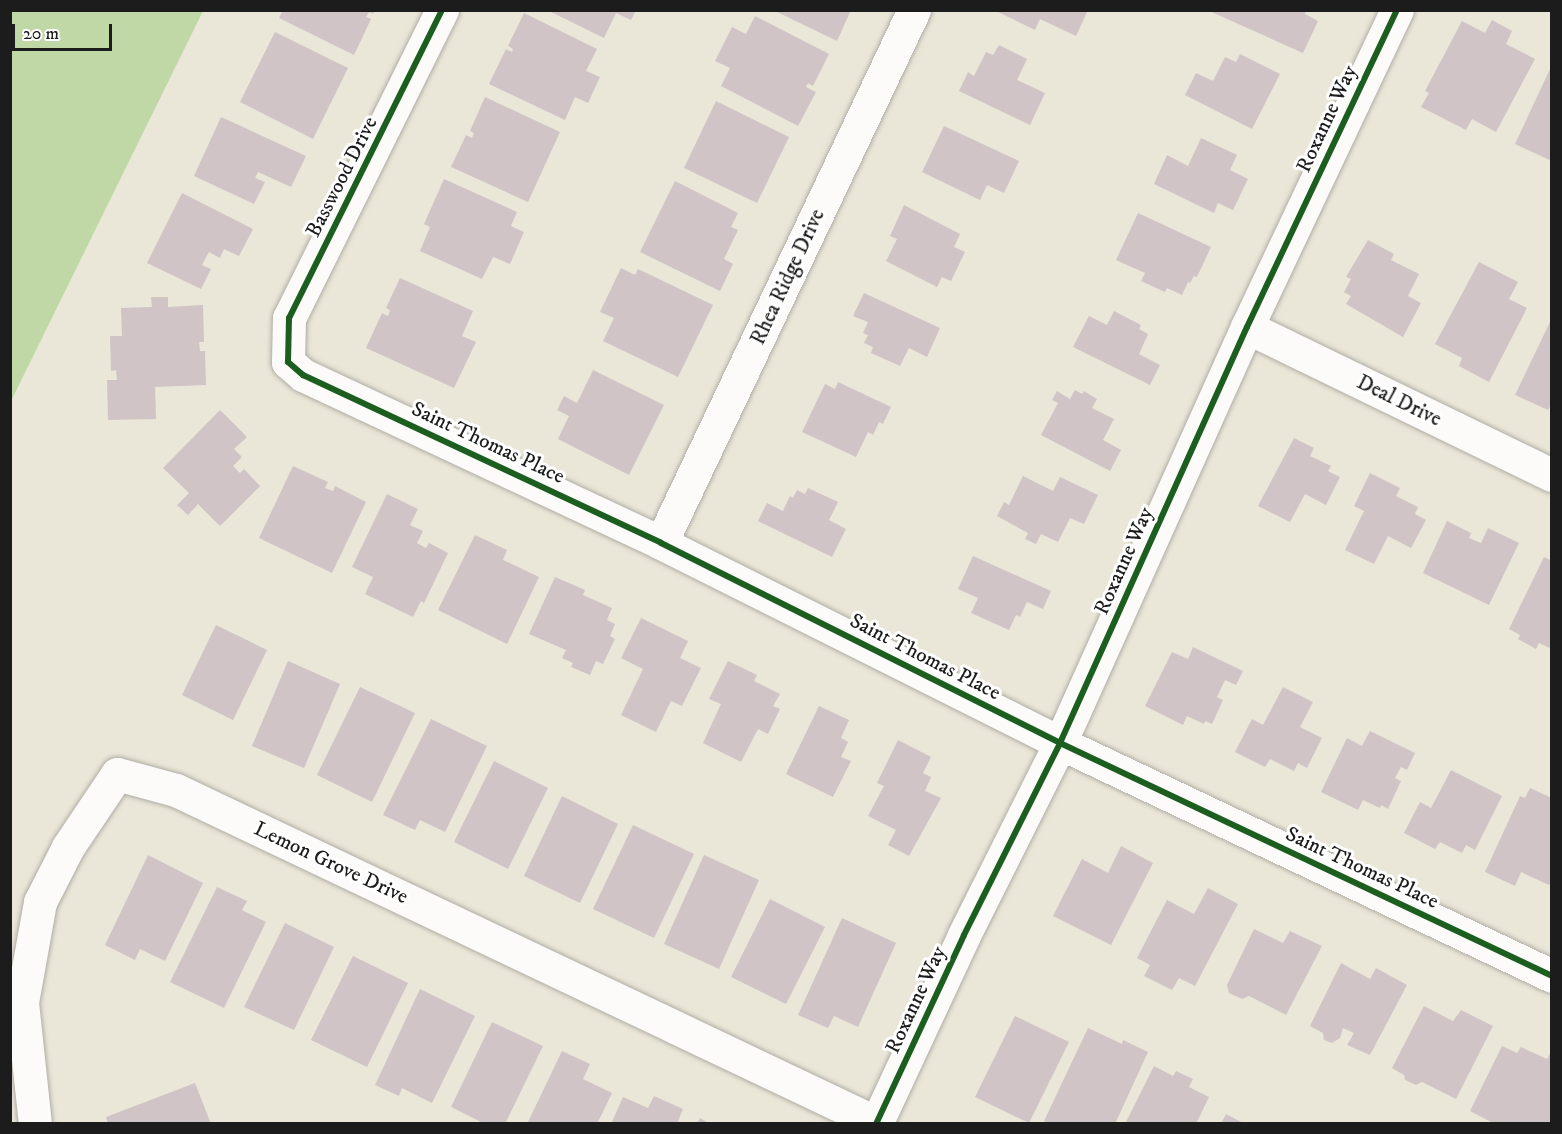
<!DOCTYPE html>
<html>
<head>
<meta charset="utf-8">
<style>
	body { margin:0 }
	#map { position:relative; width:1562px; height:1134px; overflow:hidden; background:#eae6d8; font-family:"IM FELL DW Pica",serif }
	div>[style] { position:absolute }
	.green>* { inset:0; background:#bfd8a5 }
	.building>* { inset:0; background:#d0c4c6 }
	.roads { filter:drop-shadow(0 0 2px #b0ada5) drop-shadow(0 0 2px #b0ada5) }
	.street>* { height:33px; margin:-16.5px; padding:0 16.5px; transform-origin:16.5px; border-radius:16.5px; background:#fcfbf9 }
	.cycleway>* { height:6px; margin:-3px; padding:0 3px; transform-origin:3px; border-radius:3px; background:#1b5e20 }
	span { translate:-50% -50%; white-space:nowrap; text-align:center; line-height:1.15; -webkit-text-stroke:6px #fff; paint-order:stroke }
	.street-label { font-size:21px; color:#1c1c1c }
	.frame { position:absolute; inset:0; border:12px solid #1c1c1c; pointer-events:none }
	.scale { position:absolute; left:12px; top:24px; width:100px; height:27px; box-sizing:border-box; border:3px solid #1c1c1c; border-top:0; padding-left:8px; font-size:18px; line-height:21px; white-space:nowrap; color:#1c1c1c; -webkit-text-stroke:4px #fff; paint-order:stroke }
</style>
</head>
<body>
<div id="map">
	<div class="green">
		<i style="clip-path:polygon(11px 10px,203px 11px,11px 401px,10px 11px)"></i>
	</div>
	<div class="building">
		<i style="clip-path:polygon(283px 10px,375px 10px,373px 14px,369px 12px,366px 17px,371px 19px,354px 55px,279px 18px)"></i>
		<i style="clip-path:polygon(547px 10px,636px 10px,631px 20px,616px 13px,604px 38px)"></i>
		<i style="clip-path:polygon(773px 10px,851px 10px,837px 41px)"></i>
		<i style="clip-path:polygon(994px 10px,1088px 10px,1076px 36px,1040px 19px,1035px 30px)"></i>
		<i style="clip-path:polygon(1207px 10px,1306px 10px,1305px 14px,1318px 21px,1303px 53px)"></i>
		<i style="clip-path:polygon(524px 13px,597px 49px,586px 71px,600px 77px,588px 103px,575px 97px,565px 120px,489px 84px,506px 49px,512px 52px,513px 49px,508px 46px)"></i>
		<i style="clip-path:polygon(755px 16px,829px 54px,813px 86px,808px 83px,806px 87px,816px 92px,798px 126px,721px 86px,730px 68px,715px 61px,732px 27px,746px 34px)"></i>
		<i style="clip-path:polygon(1492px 20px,1512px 31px,1506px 44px,1535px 59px,1496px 132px,1472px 119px,1466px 130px,1421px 107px,1429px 93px,1425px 91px,1462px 21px,1485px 33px)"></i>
		<i style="clip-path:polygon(275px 32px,348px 68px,313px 139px,240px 102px)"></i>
		<i style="clip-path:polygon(999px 45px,1027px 59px,1017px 80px,1045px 93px,1030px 125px,959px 91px,968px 72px,974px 76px,986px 52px,993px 55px)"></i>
		<i style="clip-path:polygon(1240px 54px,1280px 74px,1252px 129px,1185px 95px,1196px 73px,1213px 81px,1225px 57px,1236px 62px)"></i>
		<i style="clip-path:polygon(1550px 69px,1552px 70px,1552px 161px,1515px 144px)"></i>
		<i style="clip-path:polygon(485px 97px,560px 132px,528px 202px,451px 167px,466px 135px,472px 138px,474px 133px,470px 131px)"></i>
		<i style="clip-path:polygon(716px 101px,789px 137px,757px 203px,684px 168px)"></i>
		<i style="clip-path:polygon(221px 117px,306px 156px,291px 187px,258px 172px,255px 178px,265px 182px,254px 204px,194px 176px)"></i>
		<i style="clip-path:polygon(944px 126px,1019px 161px,1004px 193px,987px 185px,980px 200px,922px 172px)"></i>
		<i style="clip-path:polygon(1201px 138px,1237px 155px,1230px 170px,1248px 179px,1233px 210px,1218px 203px,1214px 213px,1154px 184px,1167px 155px,1188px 166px)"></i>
		<i style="clip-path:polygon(444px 179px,517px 212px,511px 226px,524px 232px,510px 264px,493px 257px,482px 279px,420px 251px,430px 227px,424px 224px)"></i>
		<i style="clip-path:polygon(675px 181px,738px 213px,731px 227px,738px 230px,724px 259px,733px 264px,720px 291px,640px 252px)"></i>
		<i style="clip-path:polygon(182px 193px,253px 229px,239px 256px,224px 249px,220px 258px,209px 252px,202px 265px,211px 269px,201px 289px,147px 263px)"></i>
		<i style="clip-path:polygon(904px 205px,960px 234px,954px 247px,965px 252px,951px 281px,942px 277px,937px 287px,886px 261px,897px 239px,890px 236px)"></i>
		<i style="clip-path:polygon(1138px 213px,1211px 247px,1197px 277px,1194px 276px,1190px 283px,1188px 282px,1182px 295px,1167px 288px,1165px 292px,1141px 281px,1145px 273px,1116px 260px)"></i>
		<i style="clip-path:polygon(1368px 240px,1394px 254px,1391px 260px,1419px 274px,1408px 296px,1421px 303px,1403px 337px,1346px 304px,1351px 296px,1344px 292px,1351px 279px,1346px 277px)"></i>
		<i style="clip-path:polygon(1479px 262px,1518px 282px,1509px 299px,1527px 308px,1489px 382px,1459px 366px,1462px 358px,1435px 344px)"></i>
		<i style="clip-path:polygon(621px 268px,635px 275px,638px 269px,713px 305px,678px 377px,603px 341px,614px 318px,600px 312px)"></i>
		<i style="clip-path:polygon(400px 278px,473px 311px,462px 336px,476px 342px,454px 388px,366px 348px,382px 313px,388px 316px,390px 310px,386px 308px)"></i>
		<i style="clip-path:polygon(864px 293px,940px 328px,927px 357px,909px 348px,900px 366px,871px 353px,873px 347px,864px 343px,868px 335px,863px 333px,868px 322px,853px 316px)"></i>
		<i style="clip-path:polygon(151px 297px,168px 297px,168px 307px,203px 305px,204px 342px,199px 342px,200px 351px,205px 351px,206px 385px,155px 387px,156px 419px,108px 420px,107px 380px,117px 380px,116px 370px,111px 371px,110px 336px,122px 336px,121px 308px,152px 307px)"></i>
		<i style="clip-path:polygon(1114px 311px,1141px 325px,1139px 329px,1148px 334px,1139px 354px,1160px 365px,1150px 385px,1073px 347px,1089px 316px,1107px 325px)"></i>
		<i style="clip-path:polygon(1550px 322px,1552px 403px,1548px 410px,1515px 395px)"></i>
		<i style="clip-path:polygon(593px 370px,664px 405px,629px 475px,558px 439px,569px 416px,557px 410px,564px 396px,577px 403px)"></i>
		<i style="clip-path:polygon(838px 382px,891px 407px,883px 424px,879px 422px,873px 435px,868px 432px,856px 457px,802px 432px,825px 384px,835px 389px)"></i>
		<i style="clip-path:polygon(1075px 390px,1082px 394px,1084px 391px,1097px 399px,1092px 408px,1114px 419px,1103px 440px,1121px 450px,1110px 471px,1041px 435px,1058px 403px,1052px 400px,1057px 391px,1070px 399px)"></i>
		<i style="clip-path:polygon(220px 410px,247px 437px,234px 449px,242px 457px,233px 466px,240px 473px,244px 469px,260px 486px,220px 526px,198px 504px,188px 515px,177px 505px,189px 493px,163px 468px)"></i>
		<i style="clip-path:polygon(1294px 438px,1314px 448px,1310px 456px,1331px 466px,1328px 471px,1340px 477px,1326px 505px,1305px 494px,1290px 522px,1258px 506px)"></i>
		<i style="clip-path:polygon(293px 466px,328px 482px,325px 488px,333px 491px,335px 486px,366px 502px,332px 573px,259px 538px)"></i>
		<i style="clip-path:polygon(1370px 473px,1400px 488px,1396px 496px,1418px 507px,1415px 514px,1426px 520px,1411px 548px,1388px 536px,1374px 564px,1345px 550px,1364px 511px,1354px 506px)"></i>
		<i style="clip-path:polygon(1023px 476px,1053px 491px,1060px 477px,1098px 495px,1084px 524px,1070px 518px,1058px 542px,1041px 534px,1036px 544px,1025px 539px,1028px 533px,997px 516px,1004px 502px,1009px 505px)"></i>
		<i style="clip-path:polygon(808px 488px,838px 502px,829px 520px,846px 529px,832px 557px,758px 521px,767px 503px,783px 511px,790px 496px,793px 498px,797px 490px,805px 494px)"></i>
		<i style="clip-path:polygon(387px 494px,418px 509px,410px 525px,423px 531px,417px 543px,426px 548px,429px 543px,448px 553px,424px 603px,421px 601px,413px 617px,365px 594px,373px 577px,352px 567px)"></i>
		<i style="clip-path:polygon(1447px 521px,1471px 533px,1469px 538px,1481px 543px,1488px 528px,1519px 543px,1489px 605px,1423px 573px)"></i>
		<i style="clip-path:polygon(475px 535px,507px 550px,503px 560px,539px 577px,507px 644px,438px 610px)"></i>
		<i style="clip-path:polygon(973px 556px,1051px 591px,1043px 609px,1027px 602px,1020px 617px,1016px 615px,1009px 630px,971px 613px,978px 598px,958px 589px)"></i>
		<i style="clip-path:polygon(1544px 557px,1552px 561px,1552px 649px,1539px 643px,1536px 649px,1518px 639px,1520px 635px,1509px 629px)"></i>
		<i style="clip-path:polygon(555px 577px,585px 590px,583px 595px,612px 608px,607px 620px,615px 624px,610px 636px,615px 639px,603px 664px,596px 661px,590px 675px,571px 667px,573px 663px,562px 658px,566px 650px,529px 634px)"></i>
		<i style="clip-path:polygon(641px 618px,688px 641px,680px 658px,701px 668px,682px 706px,671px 701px,656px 732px,621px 715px,643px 669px,621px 658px)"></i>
		<i style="clip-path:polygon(216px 625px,267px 650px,233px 720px,182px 695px)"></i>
		<i style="clip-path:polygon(1193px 647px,1243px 671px,1236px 685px,1225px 680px,1217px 697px,1223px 700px,1212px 724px,1205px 721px,1204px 724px,1187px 716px,1183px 725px,1145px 706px,1172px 652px,1188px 659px)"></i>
		<i style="clip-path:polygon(288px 661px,340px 684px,304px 768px,252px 746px)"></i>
		<i style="clip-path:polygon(728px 661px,757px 675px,754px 681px,780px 694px,773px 706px,780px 709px,768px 734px,758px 729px,741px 762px,703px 743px,721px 704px,709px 699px)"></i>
		<i style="clip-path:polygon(360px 687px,415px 713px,372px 802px,317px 775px)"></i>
		<i style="clip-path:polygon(1283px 687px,1313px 702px,1300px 727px,1322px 738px,1307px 768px,1298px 763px,1294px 771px,1270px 759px,1265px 767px,1235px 752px,1252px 719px,1263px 725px)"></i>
		<i style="clip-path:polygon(819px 706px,849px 720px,841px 738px,848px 742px,841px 757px,851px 761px,833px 797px,786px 774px)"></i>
		<i style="clip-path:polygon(431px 719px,487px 746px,445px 832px,420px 820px,415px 830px,383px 815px)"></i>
		<i style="clip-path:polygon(1370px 731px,1415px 753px,1407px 770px,1401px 767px,1395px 778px,1401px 781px,1388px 809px,1381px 805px,1380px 808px,1363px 800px,1358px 810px,1321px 792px,1347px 738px,1362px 746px)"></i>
		<i style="clip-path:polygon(898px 740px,931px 757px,923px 773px,931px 777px,925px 791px,941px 798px,909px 856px,888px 845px,896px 830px,868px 816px,884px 786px,877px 783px)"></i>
		<i style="clip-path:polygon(494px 761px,548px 788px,508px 869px,454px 842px)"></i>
		<i style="clip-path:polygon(1451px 770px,1502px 796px,1475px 850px,1466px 845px,1462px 853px,1440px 842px,1435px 849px,1404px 833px,1420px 802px,1431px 808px)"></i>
		<i style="clip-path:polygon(1530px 788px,1552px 798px,1552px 879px,1549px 885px,1521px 872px,1515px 886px,1485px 872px,1520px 796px,1525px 798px)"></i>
		<i style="clip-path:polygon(562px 796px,618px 824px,580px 903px,524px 876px)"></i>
		<i style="clip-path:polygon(633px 825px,694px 854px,654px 938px,593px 909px)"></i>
		<i style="clip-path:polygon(1121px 846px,1153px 863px,1111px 945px,1053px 916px,1082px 859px,1108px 873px)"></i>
		<i style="clip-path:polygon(148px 855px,203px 883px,165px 961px,140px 949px,135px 960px,105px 945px)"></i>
		<i style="clip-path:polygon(704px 855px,759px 880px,719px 969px,664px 944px)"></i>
		<i style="clip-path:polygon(217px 887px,247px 901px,242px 910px,266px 922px,224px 1008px,170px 982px)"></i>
		<i style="clip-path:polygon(1208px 888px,1238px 904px,1195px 986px,1179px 978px,1172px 990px,1144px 976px,1150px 965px,1137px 958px,1167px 900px,1194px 914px)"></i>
		<i style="clip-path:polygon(770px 899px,825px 927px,786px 1004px,731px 977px)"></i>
		<i style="clip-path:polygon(842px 918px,896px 943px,858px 1027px,834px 1016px,828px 1028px,798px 1015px)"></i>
		<i style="clip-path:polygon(285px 923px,334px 947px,294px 1030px,244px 1007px)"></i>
		<i style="clip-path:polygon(1254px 929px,1283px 943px,1290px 931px,1322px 946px,1286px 1015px,1249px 996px,1242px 999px,1229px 993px,1227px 985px)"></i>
		<i style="clip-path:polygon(353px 956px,408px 983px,367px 1067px,311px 1040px)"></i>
		<i style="clip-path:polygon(1341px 963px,1370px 979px,1376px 968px,1407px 985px,1370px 1055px,1347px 1045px,1354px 1033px,1343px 1028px,1340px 1038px,1332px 1043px,1324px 1040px,1323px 1033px,1310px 1026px)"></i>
		<i style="clip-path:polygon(420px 989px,475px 1016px,432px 1103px,402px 1088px,399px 1096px,375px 1085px)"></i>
		<i style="clip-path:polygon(1424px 1006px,1453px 1021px,1461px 1010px,1493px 1026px,1456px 1099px,1422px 1082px,1416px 1085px,1405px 1080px,1404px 1075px,1392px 1068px)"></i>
		<i style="clip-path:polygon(1015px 1016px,1069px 1042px,1029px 1123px,975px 1097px)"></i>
		<i style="clip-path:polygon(492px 1022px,543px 1046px,505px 1124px,485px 1124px,451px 1107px)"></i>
		<i style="clip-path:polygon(1088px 1028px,1122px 1044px,1123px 1040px,1148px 1052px,1115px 1124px,1049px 1124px,1044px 1121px)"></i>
		<i style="clip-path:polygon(1502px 1046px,1517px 1053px,1521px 1047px,1547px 1059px,1552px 1050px,1552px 1124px,1495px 1124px,1470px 1111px)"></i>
		<i style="clip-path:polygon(562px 1051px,590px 1064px,583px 1079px,612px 1093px,597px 1124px,527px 1124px)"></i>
		<i style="clip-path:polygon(1154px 1066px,1173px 1076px,1176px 1071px,1193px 1079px,1189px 1087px,1209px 1097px,1196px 1124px,1125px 1124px)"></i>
		<i style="clip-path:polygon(195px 1083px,211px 1124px,108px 1124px,106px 1117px)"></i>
		<i style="clip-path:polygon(654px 1096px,683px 1109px,677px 1124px,611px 1124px,623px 1097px,648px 1108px)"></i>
		<i style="clip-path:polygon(1226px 1114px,1245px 1124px,1221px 1124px)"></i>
		<i style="clip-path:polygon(700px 1118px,710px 1124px,697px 1124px)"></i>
	</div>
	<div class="roads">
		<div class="street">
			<i style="left:442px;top:10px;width:344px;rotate:116.4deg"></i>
			<i style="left:289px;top:318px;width:44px;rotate:91.3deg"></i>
			<i style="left:288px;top:362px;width:20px;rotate:41deg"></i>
			<i style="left:303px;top:375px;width:395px;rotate:25.1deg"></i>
			<i style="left:661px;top:543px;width:446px;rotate:26.6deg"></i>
			<i style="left:1060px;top:743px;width:544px;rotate:25.34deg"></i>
			<i style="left:1247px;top:327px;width:339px;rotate:25.9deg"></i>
			<i style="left:661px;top:543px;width:590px;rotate:-64.61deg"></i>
			<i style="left:35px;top:1124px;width:123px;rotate:-96.1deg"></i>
			<i style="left:22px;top:1002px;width:102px;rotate:-79.8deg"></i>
			<i style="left:40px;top:902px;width:62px;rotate:-63deg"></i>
			<i style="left:68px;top:847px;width:88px;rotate:-56.1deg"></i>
			<i style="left:117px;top:774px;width:61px;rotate:15.2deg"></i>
			<i style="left:176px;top:790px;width:778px;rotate:25.41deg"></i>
			<i style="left:876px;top:1124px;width:208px;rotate:-65deg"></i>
			<i style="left:964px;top:935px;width:215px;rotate:-63.4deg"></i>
			<i style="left:1060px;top:743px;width:456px;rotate:-65.8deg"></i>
			<i style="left:1247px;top:327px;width:351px;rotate:-64.7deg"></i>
		</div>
	</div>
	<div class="cycleway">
		<i style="left:442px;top:10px;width:344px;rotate:116.4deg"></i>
		<i style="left:289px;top:318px;width:44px;rotate:91.3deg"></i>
		<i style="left:288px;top:362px;width:20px;rotate:41deg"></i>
		<i style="left:303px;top:375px;width:395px;rotate:25.1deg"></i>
		<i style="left:661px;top:543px;width:446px;rotate:26.6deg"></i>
		<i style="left:1060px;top:743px;width:544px;rotate:25.34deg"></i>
		<i style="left:876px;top:1124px;width:208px;rotate:-65deg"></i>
		<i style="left:964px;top:935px;width:215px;rotate:-63.4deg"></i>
		<i style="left:1060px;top:743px;width:456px;rotate:-65.8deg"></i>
		<i style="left:1247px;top:327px;width:351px;rotate:-64.7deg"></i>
	</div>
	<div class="street-label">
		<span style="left:1327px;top:119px;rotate:-65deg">Roxanne Way</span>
		<span style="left:342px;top:177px;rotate:-63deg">Basswood Drive</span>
		<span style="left:788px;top:277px;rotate:-65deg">Rhea Ridge Drive</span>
		<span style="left:1399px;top:401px;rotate:26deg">Deal Drive</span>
		<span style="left:488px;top:443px;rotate:25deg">Saint Thomas Place</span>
		<span style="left:1124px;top:561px;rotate:-66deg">Roxanne Way</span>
		<span style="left:925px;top:657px;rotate:27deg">Saint Thomas Place</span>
		<span style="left:331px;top:863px;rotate:25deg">Lemon Grove Drive</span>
		<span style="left:1362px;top:868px;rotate:25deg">Saint Thomas Place</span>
		<span style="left:916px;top:1000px;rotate:-65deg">Roxanne Way</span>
	</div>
	<div class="frame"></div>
	<div class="scale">20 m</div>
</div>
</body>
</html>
